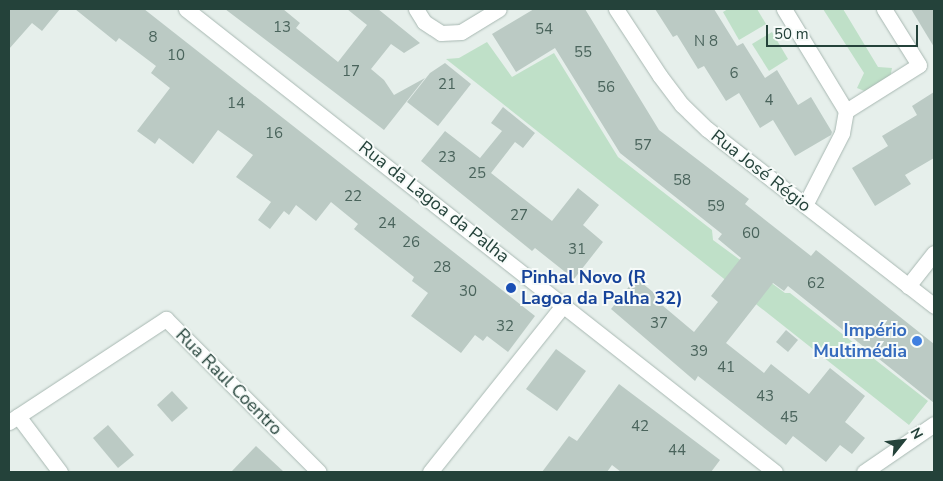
<!DOCTYPE html>
<html>
<head>
<meta charset="utf-8">
<style>
	body { margin:0 }
	#map { position:relative; width:943px; height:481px; overflow:hidden; background:#e6efeb; font-family:"Nunito Sans",sans-serif }
	div>[style] { position:absolute }
	.green>* { inset:0; background:#bfe0c8 }
	.building>* { inset:0; background:#bbcac4 }
	.roads { filter:drop-shadow(0 0 1px #a8b8b2) drop-shadow(0 0 1px #a8b8b2) }
	.minor>* { height:15px; margin:-7.5px; padding:0 7.5px; transform-origin:7.5px; border-radius:7.5px; background:#fff }
	.dots>* { width:14px; height:14px; translate:-50% -50%; box-sizing:border-box; border:2px solid #f7fbf9; border-radius:50% }
	span { translate:-50% -50%; white-space:nowrap; text-align:center; line-height:1.15; -webkit-text-stroke:4px #f7fbf9; paint-order:stroke }
	.number-label { font-size:15px; color:#4a645c }
	.number-label span { -webkit-text-stroke-width:0 }
	.street-label { font-size:18px; color:#24423a }
	.transit-label { font-size:18px; color:#164399; font-weight:700 }
	.left { translate:0 -50%; text-align:left }
	.shop-label { font-size:18px; color:#366cbe; font-weight:700 }
	.right { translate:-100% -50%; text-align:right }
	.frame { position:absolute; inset:0; border:10px solid #24423a; pointer-events:none }
	.north { position:absolute; left:878px; top:416px; width:50px; height:50px; -webkit-text-stroke:4px #f7fbf9; paint-order:stroke; rotate:61deg; font-size:14px; font-weight:700; line-height:20px; text-align:center; color:#24423a }
	.north::after { content:''; display:block; margin:auto; width:18px; height:22px; background:#24423a; clip-path:polygon(50% 0,100% 100%,50% 72%,0 100%) }
	.scale { position:absolute; left:766px; top:25px; width:152px; height:22px; box-sizing:border-box; border:2px solid #24423a; border-top:0; padding-left:6px; font-size:15px; line-height:18px; white-space:nowrap; color:#24423a; -webkit-text-stroke:4px #f7fbf9; paint-order:stroke }
</style>
</head>
<body>
<div id="map">
	<div class="green">
		<i style="clip-path:polygon(728px 9px,757px 9px,766px 24px,739px 40px,723px 12px)"></i>
		<i style="clip-path:polygon(823px 9px,843px 9px,878px 67px,892px 68px,890px 78px,867px 92px,857px 88px,864px 73px)"></i>
		<i style="clip-path:polygon(772px 32px,788px 59px,769px 71px,752px 44px)"></i>
		<i style="clip-path:polygon(487px 42px,512px 77px,554px 53px,618px 157px,712px 230px,713px 240px,785px 293px,790px 293px,928px 401px,909px 425px,446px 59px,459px 58px)"></i>
	</div>
	<div class="building">
		<i style="clip-path:polygon(9px 9px,60px 9px,42px 31px,32px 23px,9px 49px)"></i>
		<i style="clip-path:polygon(75px 9px,144px 9px,535px 316px,508px 352px,487px 336px,483px 341px,475px 335px,461px 353px,411px 316px,428px 293px,412px 281px,414px 277px,354px 229px,358px 224px,331px 202px,316px 221px,296px 205px,289px 215px,284px 211px,270px 229px,258px 220px,271px 202px,236px 177px,253px 155px,218px 130px,193px 164px,159px 138px,155px 144px,137px 131px,170px 88px,151px 73px,156px 66px,119px 38px,116px 42px)"></i>
		<i style="clip-path:polygon(225px 9px,283px 9px,300px 23px,296px 28px,338px 62px,367px 25px,347px 9px,378px 9px,420px 43px,404px 53px,391px 44px,371px 69px,384px 80px,394px 95px,425px 78px,384px 130px)"></i>
		<i style="clip-path:polygon(534px 9px,585px 9px,659px 130px,749px 199px,745px 204px,811px 256px,816px 250px,934px 344px,934px 403px,788px 286px,784px 291px,773px 283px,726px 343px,764px 373px,771px 364px,809px 394px,830px 368px,865px 396px,845px 422px,865px 438px,852px 454px,840px 445px,826px 462px,793px 436px,786px 445px,698px 376px,695px 381px,611px 309px,636px 278px,659px 297px,656px 300px,694px 332px,718px 302px,711px 296px,741px 258px,718px 239px,722px 234px,620px 153px,555px 48px,516px 72px,492px 34px)"></i>
		<i style="clip-path:polygon(655px 9px,714px 9px,737px 46px,743px 43px,765px 78px,777px 70px,798px 105px,811px 97px,832px 132px,831px 135px,795px 156px,773px 120px,760px 128px,739px 93px,726px 101px,704px 66px,698px 69px,677px 35px,673px 37px)"></i>
		<i style="clip-path:polygon(911px 9px,934px 9px,934px 47px)"></i>
		<i style="clip-path:polygon(445px 63px,471px 84px,438px 126px,407px 102px,430px 73px)"></i>
		<i style="clip-path:polygon(934px 92px,934px 158px,905px 175px,911px 184px,875px 206px,852px 168px,888px 146px,882px 136px,917px 115px,912px 106px)"></i>
		<i style="clip-path:polygon(503px 107px,535px 133px,523px 148px,515px 142px,491px 173px,552px 221px,578px 188px,599px 205px,583px 225px,603px 242px,574px 279px,535px 248px,532px 251px,421px 161px,445px 131px,480px 158px,502px 131px,491px 123px)"></i>
		<i style="clip-path:polygon(786px 330px,798px 340px,788px 352px,776px 342px)"></i>
		<i style="clip-path:polygon(556px 349px,586px 371px,557px 411px,526px 389px)"></i>
		<i style="clip-path:polygon(619px 384px,720px 460px,711px 472px,621px 472px,612px 465px,607px 472px,542px 472px,569px 436px,577px 441px)"></i>
		<i style="clip-path:polygon(172px 391px,188px 408px,172px 422px,157px 405px)"></i>
		<i style="clip-path:polygon(108px 425px,134px 455px,118px 468px,93px 438px)"></i>
		<i style="clip-path:polygon(256px 446px,284px 472px,231px 472px)"></i>
	</div>
	<div class="roads">
		<div class="minor">
			<i style="left:186px;top:9px;width:749px;rotate:38.17deg"></i>
			<i style="left:416px;top:9px;width:15px;rotate:58deg"></i>
			<i style="left:424px;top:22px;width:20px;rotate:33deg"></i>
			<i style="left:441px;top:33px;width:20px;rotate:-3deg"></i>
			<i style="left:461px;top:32px;width:44px;rotate:-31.2deg"></i>
			<i style="left:616px;top:9px;width:80px;rotate:56.7deg"></i>
			<i style="left:660px;top:76px;width:36px;rotate:53deg"></i>
			<i style="left:682px;top:105px;width:35px;rotate:44deg"></i>
			<i style="left:707px;top:129px;width:288px;rotate:37.9deg"></i>
			<i style="left:784px;top:9px;width:119px;rotate:58.7deg"></i>
			<i style="left:846px;top:111px;width:86px;rotate:-32.2deg"></i>
			<i style="left:919px;top:65px;width:66px;rotate:-122deg"></i>
			<i style="left:805px;top:205px;width:81px;rotate:-62.8deg"></i>
			<i style="left:842px;top:133px;width:22px;rotate:-80deg"></i>
			<i style="left:908px;top:286px;width:42px;rotate:-51.8deg"></i>
			<i style="left:18px;top:416px;width:70px;rotate:53.1deg"></i>
			<i style="left:9px;top:422px;width:188px;rotate:-33.3deg"></i>
			<i style="left:166px;top:319px;width:216px;rotate:45deg"></i>
			<i style="left:430px;top:472px;width:215px;rotate:-51.4deg"></i>
			<i style="left:864px;top:472px;width:85px;rotate:-34.4deg"></i>
		</div>
	</div>
	<div class="dots">
		<i style="left:511px;top:288px;background:#1a4fb4"></i>
		<i style="left:917px;top:341px;background:#3f7fe0"></i>
	</div>
	<div class="number-label">
		<span style="left:282px;top:28px">13</span>
		<span style="left:544px;top:30px">54</span>
		<span style="left:153px;top:38px">8</span>
		<span style="left:706px;top:42px">N 8</span>
		<span style="left:583px;top:53px">55</span>
		<span style="left:176px;top:56px">10</span>
		<span style="left:351px;top:72px">17</span>
		<span style="left:734px;top:74px">6</span>
		<span style="left:447px;top:85px">21</span>
		<span style="left:606px;top:88px">56</span>
		<span style="left:769px;top:101px">4</span>
		<span style="left:236px;top:104px">14</span>
		<span style="left:274px;top:134px">16</span>
		<span style="left:643px;top:146px">57</span>
		<span style="left:447px;top:158px">23</span>
		<span style="left:477px;top:174px">25</span>
		<span style="left:682px;top:181px">58</span>
		<span style="left:353px;top:197px">22</span>
		<span style="left:716px;top:207px">59</span>
		<span style="left:519px;top:216px">27</span>
		<span style="left:387px;top:224px">24</span>
		<span style="left:751px;top:234px">60</span>
		<span style="left:411px;top:243px">26</span>
		<span style="left:577px;top:250px">31</span>
		<span style="left:442px;top:268px">28</span>
		<span style="left:816px;top:284px">62</span>
		<span style="left:468px;top:292px">30</span>
		<span style="left:659px;top:324px">37</span>
		<span style="left:505px;top:327px">32</span>
		<span style="left:699px;top:352px">39</span>
		<span style="left:726px;top:368px">41</span>
		<span style="left:765px;top:397px">43</span>
		<span style="left:789px;top:418px">45</span>
		<span style="left:640px;top:427px">42</span>
		<span style="left:677px;top:451px">44</span>
	</div>
	<div class="street-label">
		<span style="left:761px;top:171px;rotate:38deg">Rua José Régio</span>
		<span style="left:434px;top:202px;rotate:38deg">Rua da Lagoa da Palha</span>
		<span style="left:229px;top:382px;rotate:45deg">Rua Raul Coentro</span>
	</div>
	<div class="transit-label">
		<span class="left" style="left:521px;top:288px">Pinhal Novo (R<br>Lagoa da Palha 32)</span>
	</div>
	<div class="shop-label">
		<span class="right" style="left:907px;top:341px">Império<br>Multimédia</span>
	</div>
	<div class="frame"></div>
	<div class="north">N</div>
	<div class="scale">50 m</div>
</div>
</body>
</html>
